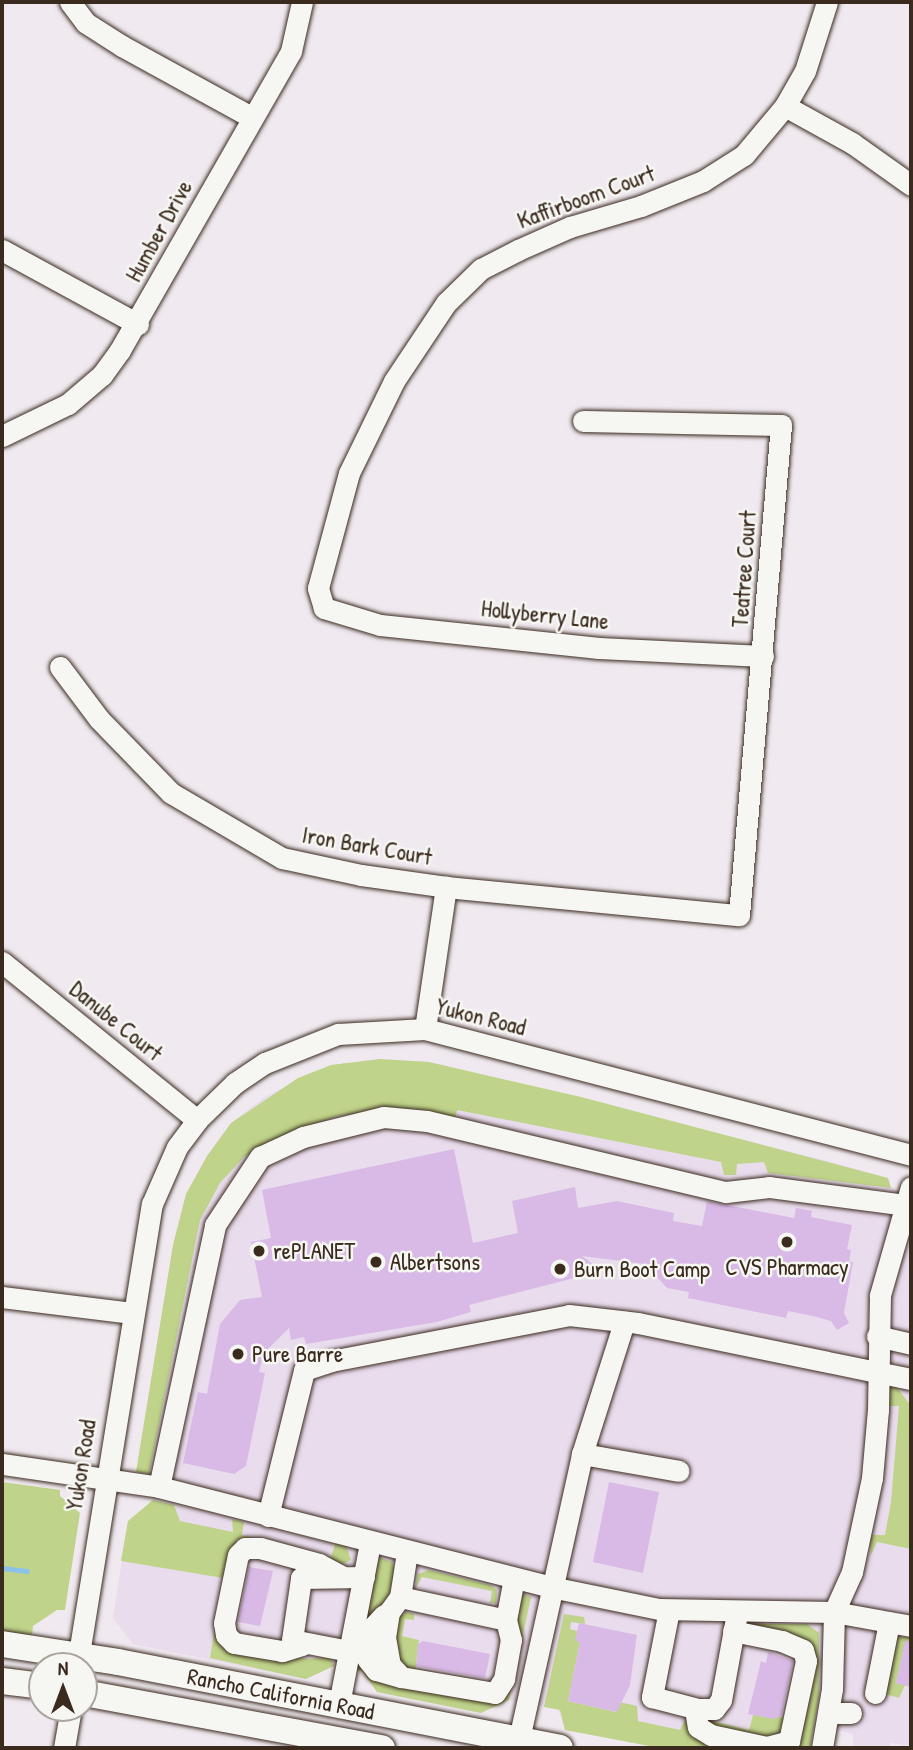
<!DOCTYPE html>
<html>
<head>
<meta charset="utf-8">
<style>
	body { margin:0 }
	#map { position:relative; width:913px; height:1750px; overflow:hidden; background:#f0eaf0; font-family:"Patrick Hand",sans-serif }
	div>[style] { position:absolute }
	.built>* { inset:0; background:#e9dced }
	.green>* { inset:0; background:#bfd48a }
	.stream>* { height:5px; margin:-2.5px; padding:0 2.5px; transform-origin:2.5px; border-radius:2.5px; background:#8cc2ea }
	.building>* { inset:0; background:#d9bae6 }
	.roads { filter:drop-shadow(0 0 2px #3b2a1e) drop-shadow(0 0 2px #3b2a1e) }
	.minor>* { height:21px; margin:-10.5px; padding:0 10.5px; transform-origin:10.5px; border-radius:10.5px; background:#f6f6f2 }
	.major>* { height:26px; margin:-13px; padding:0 13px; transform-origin:13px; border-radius:13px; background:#f6f6f2 }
	.dots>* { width:19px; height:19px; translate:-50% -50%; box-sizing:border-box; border:4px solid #f6f6f2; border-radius:50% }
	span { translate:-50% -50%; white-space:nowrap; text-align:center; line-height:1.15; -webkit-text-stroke:5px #f6f6f2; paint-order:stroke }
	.street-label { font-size:23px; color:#3b2a1e }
	.poi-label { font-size:23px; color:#3b2a1e }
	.left { translate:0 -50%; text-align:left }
	.frame { position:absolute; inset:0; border:4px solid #3b2a1e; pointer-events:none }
	.north { position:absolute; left:28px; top:1652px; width:70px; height:70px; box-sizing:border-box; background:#f6f6f2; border:2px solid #aba49d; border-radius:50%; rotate:0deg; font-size:19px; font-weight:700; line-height:28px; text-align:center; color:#3b2a1e }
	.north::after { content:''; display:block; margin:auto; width:24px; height:32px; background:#3b2a1e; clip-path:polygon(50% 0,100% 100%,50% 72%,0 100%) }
</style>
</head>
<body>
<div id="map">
	<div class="built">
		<i style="clip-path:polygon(380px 1059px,429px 1062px,831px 1162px,888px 1178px,891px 1188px,911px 1197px,911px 1746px,890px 1743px,890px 1748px,853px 1748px,853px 1734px,837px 1730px,833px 1748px,660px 1748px,565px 1730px,558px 1709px,504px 1699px,481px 1713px,377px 1692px,362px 1671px,329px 1666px,306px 1679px,133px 1644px,113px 1618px,128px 1521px,153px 1500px,157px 1476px,136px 1472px,173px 1245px,186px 1194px,207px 1156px,231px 1123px,266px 1096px,331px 1065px)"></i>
	</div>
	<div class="green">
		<i style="clip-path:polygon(380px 1059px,429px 1062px,581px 1097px,888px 1178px,891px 1188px,768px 1173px,764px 1162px,737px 1164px,736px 1175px,724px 1175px,721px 1162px,457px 1110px,455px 1120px,379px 1110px,335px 1117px,283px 1136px,244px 1157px,220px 1183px,200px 1220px,149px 1474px,136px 1472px,173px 1245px,186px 1194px,207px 1156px,231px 1123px,298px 1078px,331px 1065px)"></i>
		<i style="clip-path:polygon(896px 1386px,911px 1406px,911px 1549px,877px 1542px,871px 1555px,870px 1535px,885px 1535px,891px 1502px,899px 1406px,887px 1406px,886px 1390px)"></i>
		<i style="clip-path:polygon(2px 1482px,60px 1490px,60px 1496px,80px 1513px,65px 1610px,57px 1610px,33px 1626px,32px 1635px,2px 1632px)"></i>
		<i style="clip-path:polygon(153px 1500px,174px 1505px,180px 1521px,233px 1532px,232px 1519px,244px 1522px,242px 1535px,331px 1557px,336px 1542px,346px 1545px,351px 1560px,339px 1566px,252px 1542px,218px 1630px,245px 1651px,309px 1659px,331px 1657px,334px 1666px,306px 1679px,210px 1658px,223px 1578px,121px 1561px,128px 1521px)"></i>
		<i style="clip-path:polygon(378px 1557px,392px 1562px,395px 1571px,389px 1597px,375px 1610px,362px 1654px,487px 1700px,517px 1622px,521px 1594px,531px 1597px,509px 1700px,481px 1713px,377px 1692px,362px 1671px,356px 1670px)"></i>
		<i style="clip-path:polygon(429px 1570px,490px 1585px,497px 1590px,496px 1603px,490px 1603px,492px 1591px,422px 1577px,415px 1589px,418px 1574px)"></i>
		<i style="clip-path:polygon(407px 1612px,414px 1614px,414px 1620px,405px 1619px,402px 1636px,419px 1640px,415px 1673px,396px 1667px,393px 1620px)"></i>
		<i style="clip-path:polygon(564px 1614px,584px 1617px,585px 1624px,571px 1622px,570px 1629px,577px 1631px,580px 1642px,568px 1701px,616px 1712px,619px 1702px,637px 1706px,638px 1721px,680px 1730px,685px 1719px,744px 1748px,660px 1748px,565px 1730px,560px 1710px,544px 1707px)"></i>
		<i style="clip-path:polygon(749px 1624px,807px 1624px,819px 1633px,819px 1696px,810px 1748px,790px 1748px,810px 1664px)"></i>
		<i style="clip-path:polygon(896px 1637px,911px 1637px,911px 1653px,903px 1651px,896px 1683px,905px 1685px,899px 1698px,885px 1694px)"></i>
		<i style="clip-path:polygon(753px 1715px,788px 1718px,785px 1738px,731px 1736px,705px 1719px,749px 1730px)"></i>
	</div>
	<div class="stream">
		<i style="left:2px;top:1568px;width:25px;rotate:7deg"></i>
	</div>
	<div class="building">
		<i style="clip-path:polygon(454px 1149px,473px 1243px,518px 1233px,512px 1201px,575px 1187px,578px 1208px,617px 1201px,674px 1213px,673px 1221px,702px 1226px,707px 1201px,794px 1218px,796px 1208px,812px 1211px,811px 1217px,852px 1225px,847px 1249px,851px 1250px,849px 1262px,853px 1262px,844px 1313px,849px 1323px,837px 1330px,831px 1321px,813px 1316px,788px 1311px,786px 1318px,688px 1298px,689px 1292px,667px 1288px,645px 1264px,582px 1256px,602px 1271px,469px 1305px,471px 1312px,437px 1322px,306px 1344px,304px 1337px,291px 1340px,289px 1328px,264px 1353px,259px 1372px,265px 1373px,246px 1466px,234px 1474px,183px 1463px,198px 1392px,207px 1394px,220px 1324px,240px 1300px,262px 1297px,251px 1242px,271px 1238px,262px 1190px)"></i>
		<i style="clip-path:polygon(609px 1482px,659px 1492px,643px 1573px,593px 1562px)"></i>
		<i style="clip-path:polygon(249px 1567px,273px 1571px,260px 1626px,238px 1622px)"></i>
		<i style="clip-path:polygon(579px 1623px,637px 1635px,630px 1685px,617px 1712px,568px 1701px,580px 1642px,575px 1641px)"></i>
		<i style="clip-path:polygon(423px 1641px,490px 1654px,485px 1678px,416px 1666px,418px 1644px)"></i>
		<i style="clip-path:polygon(905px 1641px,911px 1641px,911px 1687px,896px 1683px)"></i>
		<i style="clip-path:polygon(768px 1652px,793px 1661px,781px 1716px,774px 1719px,748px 1714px,761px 1661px,766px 1663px)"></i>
	</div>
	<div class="roads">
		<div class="minor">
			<i style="left:70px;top:2px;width:26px;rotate:53deg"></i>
			<i style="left:86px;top:23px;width:43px;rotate:32.6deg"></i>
			<i style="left:122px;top:46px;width:149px;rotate:28.8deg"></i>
			<i style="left:785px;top:106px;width:77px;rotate:28.9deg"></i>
			<i style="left:852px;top:143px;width:72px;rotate:35.4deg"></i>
			<i style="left:2px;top:250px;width:155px;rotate:28.6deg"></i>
			<i style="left:2px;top:436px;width:73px;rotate:-25.9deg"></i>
			<i style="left:68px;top:404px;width:45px;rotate:-40.5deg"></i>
			<i style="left:102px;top:375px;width:31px;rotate:-54deg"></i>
			<i style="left:120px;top:350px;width:344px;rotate:-60.2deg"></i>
			<i style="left:291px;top:51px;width:50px;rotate:-77.3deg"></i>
			<i style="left:763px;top:656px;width:164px;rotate:-177.2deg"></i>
			<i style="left:599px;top:648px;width:220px;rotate:-174deg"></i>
			<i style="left:380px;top:625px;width:59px;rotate:-163.1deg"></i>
			<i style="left:324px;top:608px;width:21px;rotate:-107deg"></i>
			<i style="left:318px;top:588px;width:119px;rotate:-74.9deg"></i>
			<i style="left:349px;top:473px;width:102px;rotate:-63.9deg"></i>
			<i style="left:394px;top:381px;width:94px;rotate:-56.3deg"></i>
			<i style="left:446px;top:303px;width:49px;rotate:-44.2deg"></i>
			<i style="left:481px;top:269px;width:42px;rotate:-27.2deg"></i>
			<i style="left:518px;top:250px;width:57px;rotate:-23.9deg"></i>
			<i style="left:570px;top:227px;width:74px;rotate:-16.5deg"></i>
			<i style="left:641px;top:206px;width:67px;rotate:-22deg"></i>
			<i style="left:703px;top:181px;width:49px;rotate:-32.4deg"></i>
			<i style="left:744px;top:155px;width:64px;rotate:-50.1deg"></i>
			<i style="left:785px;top:106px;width:40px;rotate:-60.3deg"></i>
			<i style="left:805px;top:71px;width:72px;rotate:-72.3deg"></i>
			<i style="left:60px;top:667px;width:65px;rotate:53.1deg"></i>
			<i style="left:99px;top:719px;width:103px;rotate:45.8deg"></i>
			<i style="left:171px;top:793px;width:129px;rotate:30.4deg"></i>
			<i style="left:282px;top:858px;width:81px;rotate:12.1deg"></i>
			<i style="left:361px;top:875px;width:86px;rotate:8deg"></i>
			<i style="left:446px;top:887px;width:294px;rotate:5.5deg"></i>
			<i style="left:739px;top:915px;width:492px;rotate:-85.1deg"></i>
			<i style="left:781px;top:425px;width:198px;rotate:-178.8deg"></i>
			<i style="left:2px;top:962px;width:251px;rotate:39deg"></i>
			<i style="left:425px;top:1029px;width:144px;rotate:-81.6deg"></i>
			<i style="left:2px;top:1297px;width:131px;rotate:7deg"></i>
			<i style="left:877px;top:1336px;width:35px;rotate:13deg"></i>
			<i style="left:582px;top:1454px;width:98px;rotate:9.9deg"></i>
			<i style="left:2px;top:1464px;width:159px;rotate:8.3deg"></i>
			<i style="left:159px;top:1487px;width:405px;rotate:14.3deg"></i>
			<i style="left:551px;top:1587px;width:110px;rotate:11.5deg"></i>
			<i style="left:659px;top:1609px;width:175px;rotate:1deg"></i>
			<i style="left:834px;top:1612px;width:78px;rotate:10.3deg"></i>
			<i style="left:159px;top:1487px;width:268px;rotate:-77.9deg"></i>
			<i style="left:215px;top:1225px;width:82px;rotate:-56.5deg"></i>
			<i style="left:260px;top:1157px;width:47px;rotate:-24.9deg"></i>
			<i style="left:303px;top:1137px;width:83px;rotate:-13.9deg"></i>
			<i style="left:384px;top:1117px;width:43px;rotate:5.3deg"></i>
			<i style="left:427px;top:1121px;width:307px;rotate:13.4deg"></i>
			<i style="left:726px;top:1192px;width:43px;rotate:-6.6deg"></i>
			<i style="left:769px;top:1187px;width:138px;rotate:7.5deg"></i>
			<i style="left:268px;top:1516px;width:150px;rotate:-76.1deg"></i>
			<i style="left:304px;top:1370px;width:28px;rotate:-18deg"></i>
			<i style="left:331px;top:1361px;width:242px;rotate:-10.9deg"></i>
			<i style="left:569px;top:1315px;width:69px;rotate:6.6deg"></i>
			<i style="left:638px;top:1323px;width:279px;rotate:11.6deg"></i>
			<i style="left:407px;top:1552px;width:46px;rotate:98.8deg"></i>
			<i style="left:400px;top:1597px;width:108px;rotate:12.2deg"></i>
			<i style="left:506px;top:1620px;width:43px;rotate:-79.2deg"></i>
			<i style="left:400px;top:1597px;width:19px;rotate:126deg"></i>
			<i style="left:389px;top:1612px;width:25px;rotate:99deg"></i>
			<i style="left:385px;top:1637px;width:28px;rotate:80deg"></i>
			<i style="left:390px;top:1665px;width:16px;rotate:47deg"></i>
			<i style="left:401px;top:1677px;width:95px;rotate:9.7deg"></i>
			<i style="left:495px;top:1693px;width:17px;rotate:-57deg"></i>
			<i style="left:504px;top:1679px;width:40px;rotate:-80deg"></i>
			<i style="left:511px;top:1640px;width:21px;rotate:-104deg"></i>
			<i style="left:669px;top:1610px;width:89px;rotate:101.1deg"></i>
			<i style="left:652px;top:1697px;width:48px;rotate:14.6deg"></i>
			<i style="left:698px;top:1709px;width:16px"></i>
			<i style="left:714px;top:1709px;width:11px;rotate:-52deg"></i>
			<i style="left:721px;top:1700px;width:83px;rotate:-79.6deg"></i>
			<i style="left:384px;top:1615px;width:16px;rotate:133deg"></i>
			<i style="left:373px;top:1627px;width:33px;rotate:99deg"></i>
			<i style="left:368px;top:1660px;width:13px;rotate:51deg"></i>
			<i style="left:376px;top:1670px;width:26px;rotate:16deg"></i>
			<i style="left:302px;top:1645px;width:21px;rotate:163deg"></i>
			<i style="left:282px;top:1651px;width:49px;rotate:-170.5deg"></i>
			<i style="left:234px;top:1643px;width:11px;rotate:-135deg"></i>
			<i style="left:226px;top:1635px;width:12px;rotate:-99deg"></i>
			<i style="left:224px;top:1623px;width:69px;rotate:-78.4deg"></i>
			<i style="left:238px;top:1555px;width:10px;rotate:-45deg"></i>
			<i style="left:245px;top:1548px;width:15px"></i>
			<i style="left:260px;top:1548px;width:61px;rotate:15.2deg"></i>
			<i style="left:319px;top:1564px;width:27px;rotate:28deg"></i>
			<i style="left:349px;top:1651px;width:58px;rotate:-169.1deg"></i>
			<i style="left:292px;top:1640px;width:63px;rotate:-81.7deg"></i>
			<i style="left:301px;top:1578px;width:63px;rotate:-0.9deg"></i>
			<i style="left:77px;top:1666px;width:468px;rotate:-80.8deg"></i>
			<i style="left:152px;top:1204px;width:62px;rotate:-66.3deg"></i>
			<i style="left:177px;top:1147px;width:34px;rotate:-53deg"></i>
			<i style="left:197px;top:1120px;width:53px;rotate:-44.2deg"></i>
			<i style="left:235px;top:1083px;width:36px;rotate:-34deg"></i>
			<i style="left:265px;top:1063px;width:79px;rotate:-21.7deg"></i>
			<i style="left:338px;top:1034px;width:87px;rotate:-3.3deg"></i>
			<i style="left:425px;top:1029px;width:502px;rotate:14.53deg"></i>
			<i style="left:875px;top:1693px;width:72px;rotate:-78.8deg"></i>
			<i style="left:339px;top:1704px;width:164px;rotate:-79.1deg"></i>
			<i style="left:695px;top:1709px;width:18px;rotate:81deg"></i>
			<i style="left:698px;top:1727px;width:15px;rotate:32deg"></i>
			<i style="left:711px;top:1735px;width:57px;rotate:12.1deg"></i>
			<i style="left:767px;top:1747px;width:23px;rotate:-15deg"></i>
			<i style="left:789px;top:1741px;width:82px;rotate:-78deg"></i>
			<i style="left:806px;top:1661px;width:11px;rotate:-105deg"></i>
			<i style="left:803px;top:1650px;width:23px;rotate:-157deg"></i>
			<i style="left:782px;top:1641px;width:50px;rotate:-168.5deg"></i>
			<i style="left:828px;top:1713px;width:23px"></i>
			<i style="left:64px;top:1748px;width:41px;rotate:-80.1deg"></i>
			<i style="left:517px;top:1748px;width:301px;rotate:-77.5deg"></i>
			<i style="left:582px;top:1454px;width:139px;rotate:-72.3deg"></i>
			<i style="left:822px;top:1748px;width:60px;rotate:-80.4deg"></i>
			<i style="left:832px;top:1689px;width:77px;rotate:-88.5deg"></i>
			<i style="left:834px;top:1612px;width:44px;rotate:-65.8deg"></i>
			<i style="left:852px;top:1572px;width:96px;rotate:-78deg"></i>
			<i style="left:872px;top:1478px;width:68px;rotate:-85deg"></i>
			<i style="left:878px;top:1410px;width:115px;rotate:-89deg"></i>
			<i style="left:880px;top:1295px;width:112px;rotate:-74deg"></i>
		</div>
		<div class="major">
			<i style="left:2px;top:1644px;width:117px;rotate:8.8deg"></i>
			<i style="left:118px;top:1662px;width:450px;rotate:11deg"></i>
			<i style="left:2px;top:1681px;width:40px;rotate:7.1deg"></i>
			<i style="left:84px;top:1693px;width:303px;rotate:10.5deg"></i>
		</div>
	</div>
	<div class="dots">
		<i style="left:787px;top:1242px;background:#3b2a1e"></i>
		<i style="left:259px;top:1251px;background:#3b2a1e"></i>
		<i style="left:376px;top:1262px;background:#3b2a1e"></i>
		<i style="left:560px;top:1269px;background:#3b2a1e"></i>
		<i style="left:238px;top:1354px;background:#3b2a1e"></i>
	</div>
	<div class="street-label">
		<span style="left:586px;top:197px;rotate:-20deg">Kaffirboom Court</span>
		<span style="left:159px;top:231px;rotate:-61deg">Humber Drive</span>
		<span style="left:744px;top:569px;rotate:-86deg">Teatree Court</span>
		<span style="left:545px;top:615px;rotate:6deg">Hollyberry Lane</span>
		<span style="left:367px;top:846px;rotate:10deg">Iron Bark Court</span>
		<span style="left:481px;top:1017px;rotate:14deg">Yukon Road</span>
		<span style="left:116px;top:1021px;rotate:39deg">Danube Court</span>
		<span style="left:81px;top:1465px;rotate:-81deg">Yukon Road</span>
		<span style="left:281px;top:1694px;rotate:11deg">Rancho California Road</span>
	</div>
	<div class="poi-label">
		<span class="left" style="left:273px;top:1251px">rePLANET</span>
		<span class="left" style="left:390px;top:1262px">Albertsons</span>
		<span style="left:787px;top:1267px">CVS Pharmacy</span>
		<span class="left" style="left:574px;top:1269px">Burn Boot Camp</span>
		<span class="left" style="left:252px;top:1354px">Pure Barre</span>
	</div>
	<div class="frame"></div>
	<div class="north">N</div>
</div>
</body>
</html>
